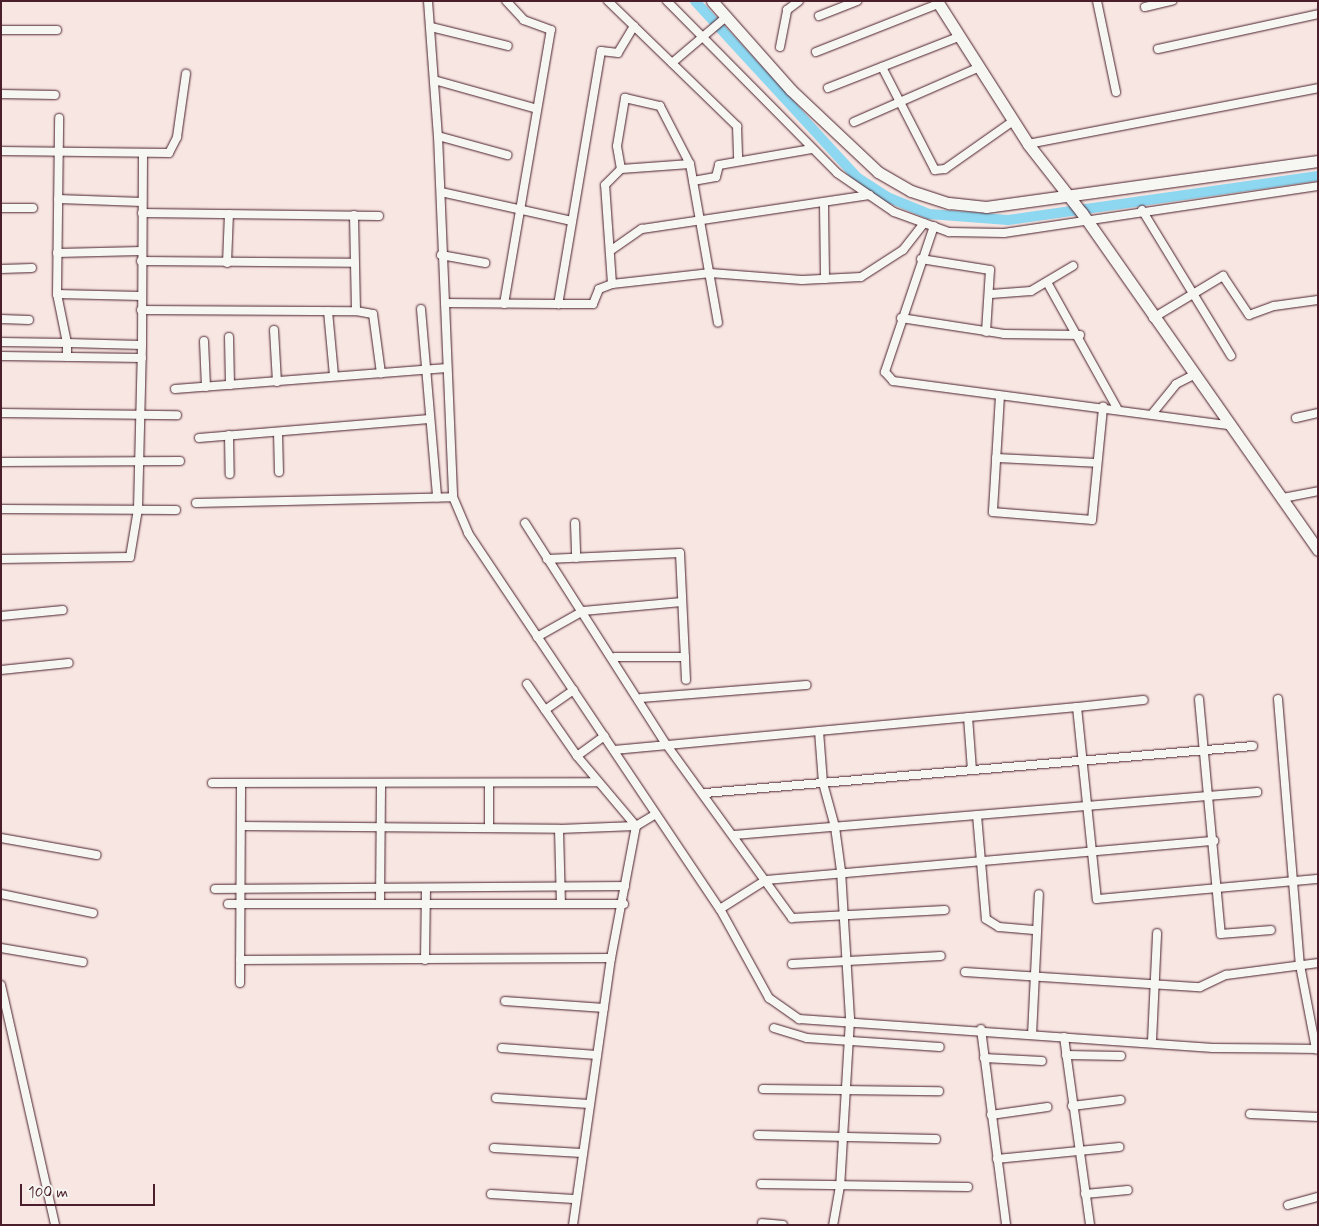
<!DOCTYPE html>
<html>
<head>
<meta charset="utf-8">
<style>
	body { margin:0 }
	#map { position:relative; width:1319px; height:1226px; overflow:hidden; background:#f8e6e2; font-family:Mynerve,sans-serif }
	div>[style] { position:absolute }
	.canal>* { height:10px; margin:-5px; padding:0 5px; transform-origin:5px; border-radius:5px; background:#8ed7f0 }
	.roads { filter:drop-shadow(0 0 1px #4a1f2b) drop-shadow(0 0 1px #4a1f2b) }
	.street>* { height:8px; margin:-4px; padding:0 4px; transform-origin:4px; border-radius:4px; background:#f6f6f2 }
	.secondary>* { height:11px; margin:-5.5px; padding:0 5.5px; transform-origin:5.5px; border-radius:5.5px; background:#f6f6f2 }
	span { translate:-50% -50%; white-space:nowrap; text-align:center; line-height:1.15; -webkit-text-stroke:4px #f6f6f2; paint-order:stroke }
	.frame { position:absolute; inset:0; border:2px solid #4a1f2b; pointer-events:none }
	.scale { position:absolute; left:20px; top:1184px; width:135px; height:22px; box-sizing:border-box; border:2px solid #4a1f2b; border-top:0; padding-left:6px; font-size:15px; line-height:18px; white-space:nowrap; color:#4a1f2b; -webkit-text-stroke:4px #f6f6f2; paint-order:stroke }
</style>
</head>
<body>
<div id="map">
	<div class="canal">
		<i style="left:695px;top:1px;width:241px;rotate:47.4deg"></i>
		<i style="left:858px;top:178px;width:35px;rotate:33deg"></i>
		<i style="left:887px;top:197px;width:45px;rotate:22deg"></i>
		<i style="left:929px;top:214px;width:79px;rotate:4.3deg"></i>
		<i style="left:1008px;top:220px;width:313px;rotate:-8.1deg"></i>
	</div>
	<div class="roads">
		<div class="street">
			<i style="left:428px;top:1px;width:135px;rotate:85.8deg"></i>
			<i style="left:438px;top:136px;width:361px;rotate:87.6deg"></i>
			<i style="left:453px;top:497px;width:39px;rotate:67deg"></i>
			<i style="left:468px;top:533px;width:453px;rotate:56.2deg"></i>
			<i style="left:720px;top:909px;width:102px;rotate:61.2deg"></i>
			<i style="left:769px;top:998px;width:37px;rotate:35deg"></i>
			<i style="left:799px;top:1019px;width:415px;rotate:4deg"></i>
			<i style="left:1213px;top:1048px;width:105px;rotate:0.5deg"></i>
			<i style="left:608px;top:1px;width:180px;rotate:44.1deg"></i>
			<i style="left:737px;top:126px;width:34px;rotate:88deg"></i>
			<i style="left:667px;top:1px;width:242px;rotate:45.3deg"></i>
			<i style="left:837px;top:173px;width:69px;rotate:34.4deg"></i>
			<i style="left:894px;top:212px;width:59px;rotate:20deg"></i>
			<i style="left:949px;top:232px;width:55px;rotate:1deg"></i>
			<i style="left:1004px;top:233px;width:317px;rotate:-8.5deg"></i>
			<i style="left:1097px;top:1px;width:93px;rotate:78.2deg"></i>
			<i style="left:1145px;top:7px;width:28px;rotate:-13deg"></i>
			<i style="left:819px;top:16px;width:41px;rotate:-21.5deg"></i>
			<i style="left:634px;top:26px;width:31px;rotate:121deg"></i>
			<i style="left:618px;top:53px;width:17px;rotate:-173deg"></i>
			<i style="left:601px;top:51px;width:257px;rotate:99.6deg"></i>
			<i style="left:558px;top:304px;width:35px"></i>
			<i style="left:593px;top:304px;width:16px;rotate:-68deg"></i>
			<i style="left:599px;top:289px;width:14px;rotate:-21deg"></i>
			<i style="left:612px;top:284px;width:99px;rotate:-6.4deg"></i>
			<i style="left:710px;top:273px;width:92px;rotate:4.4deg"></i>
			<i style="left:802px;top:280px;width:59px;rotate:-2.9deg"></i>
			<i style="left:861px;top:277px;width:50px;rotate:-32.7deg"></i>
			<i style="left:903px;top:250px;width:34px;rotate:-52deg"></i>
			<i style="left:431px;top:27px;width:79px;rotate:13.9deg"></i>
			<i style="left:1px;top:30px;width:56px"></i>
			<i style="left:780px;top:47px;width:38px;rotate:-79deg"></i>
			<i style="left:787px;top:10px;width:15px;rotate:-37deg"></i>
			<i style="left:1158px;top:49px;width:164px;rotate:-12.3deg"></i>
			<i style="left:816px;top:52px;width:131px;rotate:-21.5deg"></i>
			<i style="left:672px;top:63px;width:71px;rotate:-40.4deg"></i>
			<i style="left:882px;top:67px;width:116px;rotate:62.8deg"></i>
			<i style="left:935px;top:170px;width:10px;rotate:-6deg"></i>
			<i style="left:945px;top:169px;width:83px;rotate:-35.2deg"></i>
			<i style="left:434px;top:80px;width:107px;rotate:15.7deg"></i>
			<i style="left:828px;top:88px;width:140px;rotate:-21.4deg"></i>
			<i style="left:1px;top:94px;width:54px;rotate:1.1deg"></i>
			<i style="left:854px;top:122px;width:137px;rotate:-23.6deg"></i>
			<i style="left:438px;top:136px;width:72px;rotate:15.4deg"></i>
			<i style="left:1028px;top:144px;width:295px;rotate:-10.9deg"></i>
			<i style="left:1px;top:151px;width:168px;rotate:0.7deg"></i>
			<i style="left:169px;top:153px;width:18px;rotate:-63deg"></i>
			<i style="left:177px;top:137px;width:64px;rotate:-81.9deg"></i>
			<i style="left:621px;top:169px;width:69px;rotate:-4.1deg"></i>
			<i style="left:693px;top:181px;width:23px;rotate:-10deg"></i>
			<i style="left:716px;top:177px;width:12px;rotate:-76deg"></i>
			<i style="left:719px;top:165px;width:94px;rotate:-9.8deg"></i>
			<i style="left:441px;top:192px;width:134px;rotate:12.5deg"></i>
			<i style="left:58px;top:199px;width:84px;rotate:2deg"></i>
			<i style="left:824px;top:205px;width:74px;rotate:89.2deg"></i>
			<i style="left:1px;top:208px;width:32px"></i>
			<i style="left:1142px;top:210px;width:171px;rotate:58.6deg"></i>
			<i style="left:142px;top:213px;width:237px;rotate:0.7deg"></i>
			<i style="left:934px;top:226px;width:154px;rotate:108.6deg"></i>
			<i style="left:885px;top:372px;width:12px;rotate:48deg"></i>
			<i style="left:893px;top:381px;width:336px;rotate:7.5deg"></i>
			<i style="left:610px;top:251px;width:39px;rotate:-35deg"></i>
			<i style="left:642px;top:229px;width:230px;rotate:-8.5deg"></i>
			<i style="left:57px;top:253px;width:85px;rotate:-1.3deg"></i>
			<i style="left:441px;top:255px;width:45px;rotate:10.3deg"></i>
			<i style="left:921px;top:259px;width:70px;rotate:9.1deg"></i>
			<i style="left:990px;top:270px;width:62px;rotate:93.7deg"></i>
			<i style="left:141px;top:261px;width:211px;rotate:0.5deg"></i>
			<i style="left:227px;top:263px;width:49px;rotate:-87.7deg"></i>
			<i style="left:1px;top:269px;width:31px;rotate:-2deg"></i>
			<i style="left:612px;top:284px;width:99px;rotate:-94deg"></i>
			<i style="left:605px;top:185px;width:23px;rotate:-45deg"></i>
			<i style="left:621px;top:169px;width:23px;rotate:-100deg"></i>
			<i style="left:617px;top:146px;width:49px;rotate:-80.5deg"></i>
			<i style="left:625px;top:98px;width:36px;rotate:13deg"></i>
			<i style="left:660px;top:106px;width:65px;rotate:62.7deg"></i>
			<i style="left:690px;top:164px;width:161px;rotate:80deg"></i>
			<i style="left:1048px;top:284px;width:142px;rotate:60.9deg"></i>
			<i style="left:57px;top:294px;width:84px;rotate:1.4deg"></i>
			<i style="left:991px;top:294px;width:40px;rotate:-4.3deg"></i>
			<i style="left:1031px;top:291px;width:49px;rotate:-30.8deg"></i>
			<i style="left:445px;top:303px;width:113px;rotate:0.5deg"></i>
			<i style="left:504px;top:304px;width:278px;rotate:-80.3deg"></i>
			<i style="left:551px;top:30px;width:29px;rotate:-160deg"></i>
			<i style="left:524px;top:20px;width:26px;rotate:-133deg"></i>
			<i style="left:421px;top:309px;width:189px;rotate:85.1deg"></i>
			<i style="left:141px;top:310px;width:215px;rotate:0.3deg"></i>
			<i style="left:356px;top:311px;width:96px;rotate:-91.2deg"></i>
			<i style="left:328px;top:311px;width:65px;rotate:84.7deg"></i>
			<i style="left:356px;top:311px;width:17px;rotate:10deg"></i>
			<i style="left:373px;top:314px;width:60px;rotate:82.3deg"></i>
			<i style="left:901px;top:318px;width:104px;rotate:8.8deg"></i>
			<i style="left:1004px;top:334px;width:76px;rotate:0.8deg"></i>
			<i style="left:1153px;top:318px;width:82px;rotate:-31deg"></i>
			<i style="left:1223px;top:276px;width:47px;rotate:56.3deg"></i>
			<i style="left:1249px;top:315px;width:27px;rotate:-20deg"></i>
			<i style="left:1274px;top:306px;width:44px;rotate:-7.8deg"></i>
			<i style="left:1px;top:319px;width:28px;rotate:2deg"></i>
			<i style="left:274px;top:330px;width:52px;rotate:86.7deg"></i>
			<i style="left:229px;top:337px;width:48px;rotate:88.8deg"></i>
			<i style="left:204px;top:341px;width:46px;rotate:87.5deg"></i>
			<i style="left:1px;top:342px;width:66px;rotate:0.9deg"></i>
			<i style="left:67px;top:343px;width:50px;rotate:-101.5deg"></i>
			<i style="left:57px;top:294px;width:176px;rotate:-89.3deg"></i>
			<i style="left:1px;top:356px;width:141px;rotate:0.8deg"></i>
			<i style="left:67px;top:357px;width:14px;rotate:-90deg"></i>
			<i style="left:67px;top:343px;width:75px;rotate:1.5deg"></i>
			<i style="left:142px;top:345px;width:191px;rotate:-89.7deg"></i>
			<i style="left:175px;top:389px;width:273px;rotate:-4.4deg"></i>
			<i style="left:1000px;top:396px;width:116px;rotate:93.5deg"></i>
			<i style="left:993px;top:512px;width:99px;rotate:4.6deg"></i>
			<i style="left:1092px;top:520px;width:114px;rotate:-84.4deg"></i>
			<i style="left:1px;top:413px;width:176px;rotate:0.7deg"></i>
			<i style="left:1152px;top:414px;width:38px;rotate:-51deg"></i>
			<i style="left:1176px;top:384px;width:20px;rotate:-27deg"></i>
			<i style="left:1296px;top:418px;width:23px;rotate:-13deg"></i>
			<i style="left:278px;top:432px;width:40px;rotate:88.6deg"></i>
			<i style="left:229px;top:435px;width:39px;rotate:89deg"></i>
			<i style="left:199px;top:438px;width:231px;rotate:-4.7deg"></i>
			<i style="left:996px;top:458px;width:101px;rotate:2.8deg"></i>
			<i style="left:1px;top:462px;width:179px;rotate:-0.3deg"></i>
			<i style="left:1283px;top:498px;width:36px;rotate:-11deg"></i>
			<i style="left:196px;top:503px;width:257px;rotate:-1.3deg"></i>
			<i style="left:1px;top:509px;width:175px;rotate:0.3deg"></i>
			<i style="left:525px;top:523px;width:262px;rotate:57.5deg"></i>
			<i style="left:666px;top:744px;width:215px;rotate:54.1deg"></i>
			<i style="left:792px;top:918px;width:153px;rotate:-3deg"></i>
			<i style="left:575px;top:523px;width:35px;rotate:88deg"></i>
			<i style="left:1px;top:559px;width:129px;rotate:-0.9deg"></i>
			<i style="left:130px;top:557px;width:49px;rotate:-80.5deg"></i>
			<i style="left:138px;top:509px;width:164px;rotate:-88.6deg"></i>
			<i style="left:547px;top:559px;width:133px;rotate:-2.6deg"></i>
			<i style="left:680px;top:553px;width:127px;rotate:87.3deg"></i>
			<i style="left:1px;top:616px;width:62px;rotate:-5.5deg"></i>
			<i style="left:537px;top:637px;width:53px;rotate:-29.5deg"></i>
			<i style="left:583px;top:611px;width:99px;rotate:-5.2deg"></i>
			<i style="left:615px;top:657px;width:70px"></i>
			<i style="left:1px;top:670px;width:68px;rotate:-5.9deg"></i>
			<i style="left:527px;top:684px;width:88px;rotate:55.2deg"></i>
			<i style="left:577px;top:756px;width:92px;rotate:49.9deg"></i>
			<i style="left:636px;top:826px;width:134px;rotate:100.7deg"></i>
			<i style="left:611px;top:958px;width:270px;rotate:98.1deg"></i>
			<i style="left:641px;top:698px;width:166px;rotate:-4.5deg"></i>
			<i style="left:1199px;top:699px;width:236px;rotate:84.7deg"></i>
			<i style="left:1221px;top:934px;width:50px;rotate:-4.6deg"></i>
			<i style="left:1278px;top:699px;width:267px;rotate:85.3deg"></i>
			<i style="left:1300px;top:965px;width:86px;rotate:79.2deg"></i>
			<i style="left:1077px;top:707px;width:67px;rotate:-6deg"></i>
			<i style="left:545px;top:710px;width:35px;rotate:-35deg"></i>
			<i style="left:968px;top:717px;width:53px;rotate:85.7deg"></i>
			<i style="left:819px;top:731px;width:52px;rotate:85.6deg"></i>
			<i style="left:823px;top:783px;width:46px;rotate:74.7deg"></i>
			<i style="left:835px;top:827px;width:44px;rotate:82.2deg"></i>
			<i style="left:841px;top:871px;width:149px;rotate:86.5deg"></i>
			<i style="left:850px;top:1020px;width:166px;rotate:93.4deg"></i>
			<i style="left:840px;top:1186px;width:40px;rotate:100deg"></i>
			<i style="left:614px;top:750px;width:465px;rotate:-5.3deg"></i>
			<i style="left:1077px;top:707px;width:193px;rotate:84.1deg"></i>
			<i style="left:1097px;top:899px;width:222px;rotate:-5.2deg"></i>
			<i style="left:577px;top:756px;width:34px;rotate:-36deg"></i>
			<i style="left:212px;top:783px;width:386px;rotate:-0.1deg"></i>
			<i style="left:489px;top:784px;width:44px;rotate:90deg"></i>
			<i style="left:705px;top:793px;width:550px;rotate:-4.9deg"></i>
			<i style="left:977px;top:815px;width:104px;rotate:85.1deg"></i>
			<i style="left:986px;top:919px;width:15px;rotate:32deg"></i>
			<i style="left:999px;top:927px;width:38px;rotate:5deg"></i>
			<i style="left:241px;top:826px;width:318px;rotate:0.5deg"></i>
			<i style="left:559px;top:829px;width:77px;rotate:-2.2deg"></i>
			<i style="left:636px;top:826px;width:23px;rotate:-31deg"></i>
			<i style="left:559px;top:829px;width:75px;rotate:88.5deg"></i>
			<i style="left:734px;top:835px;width:525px;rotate:-4.7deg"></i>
			<i style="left:1px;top:838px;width:97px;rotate:10.1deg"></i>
			<i style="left:215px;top:889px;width:410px;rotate:-0.4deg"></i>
			<i style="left:1px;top:894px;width:94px;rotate:11.7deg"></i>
			<i style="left:380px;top:903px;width:119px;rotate:-89.5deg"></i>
			<i style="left:228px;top:904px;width:396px"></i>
			<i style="left:720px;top:909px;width:54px;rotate:-32.2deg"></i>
			<i style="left:766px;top:880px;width:450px;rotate:-5deg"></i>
			<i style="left:1px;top:948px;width:83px;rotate:9.7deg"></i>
			<i style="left:240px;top:960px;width:371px;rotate:-0.3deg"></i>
			<i style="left:425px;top:960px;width:72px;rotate:-89.2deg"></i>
			<i style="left:792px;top:964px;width:149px;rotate:-3.1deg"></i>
			<i style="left:965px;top:972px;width:235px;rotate:3.7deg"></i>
			<i style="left:1200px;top:987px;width:29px;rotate:-25deg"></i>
			<i style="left:1226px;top:975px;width:93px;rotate:-7.4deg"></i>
			<i style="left:240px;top:983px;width:200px;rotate:-89.7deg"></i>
			<i style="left:1px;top:985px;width:246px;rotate:77.3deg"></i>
			<i style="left:505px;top:1001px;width:99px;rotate:4deg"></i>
			<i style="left:774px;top:1028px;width:34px;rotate:17deg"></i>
			<i style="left:807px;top:1038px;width:133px;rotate:3.9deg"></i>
			<i style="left:981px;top:1029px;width:198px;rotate:82.7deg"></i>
			<i style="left:1032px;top:1035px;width:141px;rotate:-87.2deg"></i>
			<i style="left:1064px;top:1037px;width:190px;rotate:82.1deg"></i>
			<i style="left:1152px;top:1041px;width:108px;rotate:-87.3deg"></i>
			<i style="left:502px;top:1048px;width:95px;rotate:4.2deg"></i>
			<i style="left:1066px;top:1055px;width:55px;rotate:1deg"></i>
			<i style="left:984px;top:1058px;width:58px;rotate:3deg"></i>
			<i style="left:763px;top:1089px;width:176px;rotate:0.7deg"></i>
			<i style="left:496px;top:1098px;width:93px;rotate:3.7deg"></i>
			<i style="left:1072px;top:1106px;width:49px;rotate:-7deg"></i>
			<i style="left:1250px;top:1114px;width:68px;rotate:2.5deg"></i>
			<i style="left:991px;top:1115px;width:57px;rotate:-8.1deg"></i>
			<i style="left:758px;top:1135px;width:178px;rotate:1.3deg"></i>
			<i style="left:494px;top:1148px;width:88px;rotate:3.3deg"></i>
			<i style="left:997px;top:1159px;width:123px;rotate:-5.6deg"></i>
			<i style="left:761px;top:1184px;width:207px;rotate:0.8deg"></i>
			<i style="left:491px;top:1194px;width:83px;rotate:3.4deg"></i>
			<i style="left:1085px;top:1194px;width:43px;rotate:-5.3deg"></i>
			<i style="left:1288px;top:1205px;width:31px;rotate:-15deg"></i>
			<i style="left:762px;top:1223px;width:21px;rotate:5deg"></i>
		</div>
		<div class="secondary">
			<i style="left:712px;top:1px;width:119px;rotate:48.4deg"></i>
			<i style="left:791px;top:90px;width:120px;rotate:43.3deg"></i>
			<i style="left:878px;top:172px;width:38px;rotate:30deg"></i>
			<i style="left:911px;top:191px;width:40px;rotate:18deg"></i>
			<i style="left:949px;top:203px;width:37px;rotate:6deg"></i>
			<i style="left:986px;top:207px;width:335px;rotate:-7.9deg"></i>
			<i style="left:937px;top:1px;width:169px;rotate:57.5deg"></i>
			<i style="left:1028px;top:144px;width:88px;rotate:52deg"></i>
			<i style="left:1082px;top:213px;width:411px;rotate:55deg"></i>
		</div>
	</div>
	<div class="frame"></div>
	<div class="scale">100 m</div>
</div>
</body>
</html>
